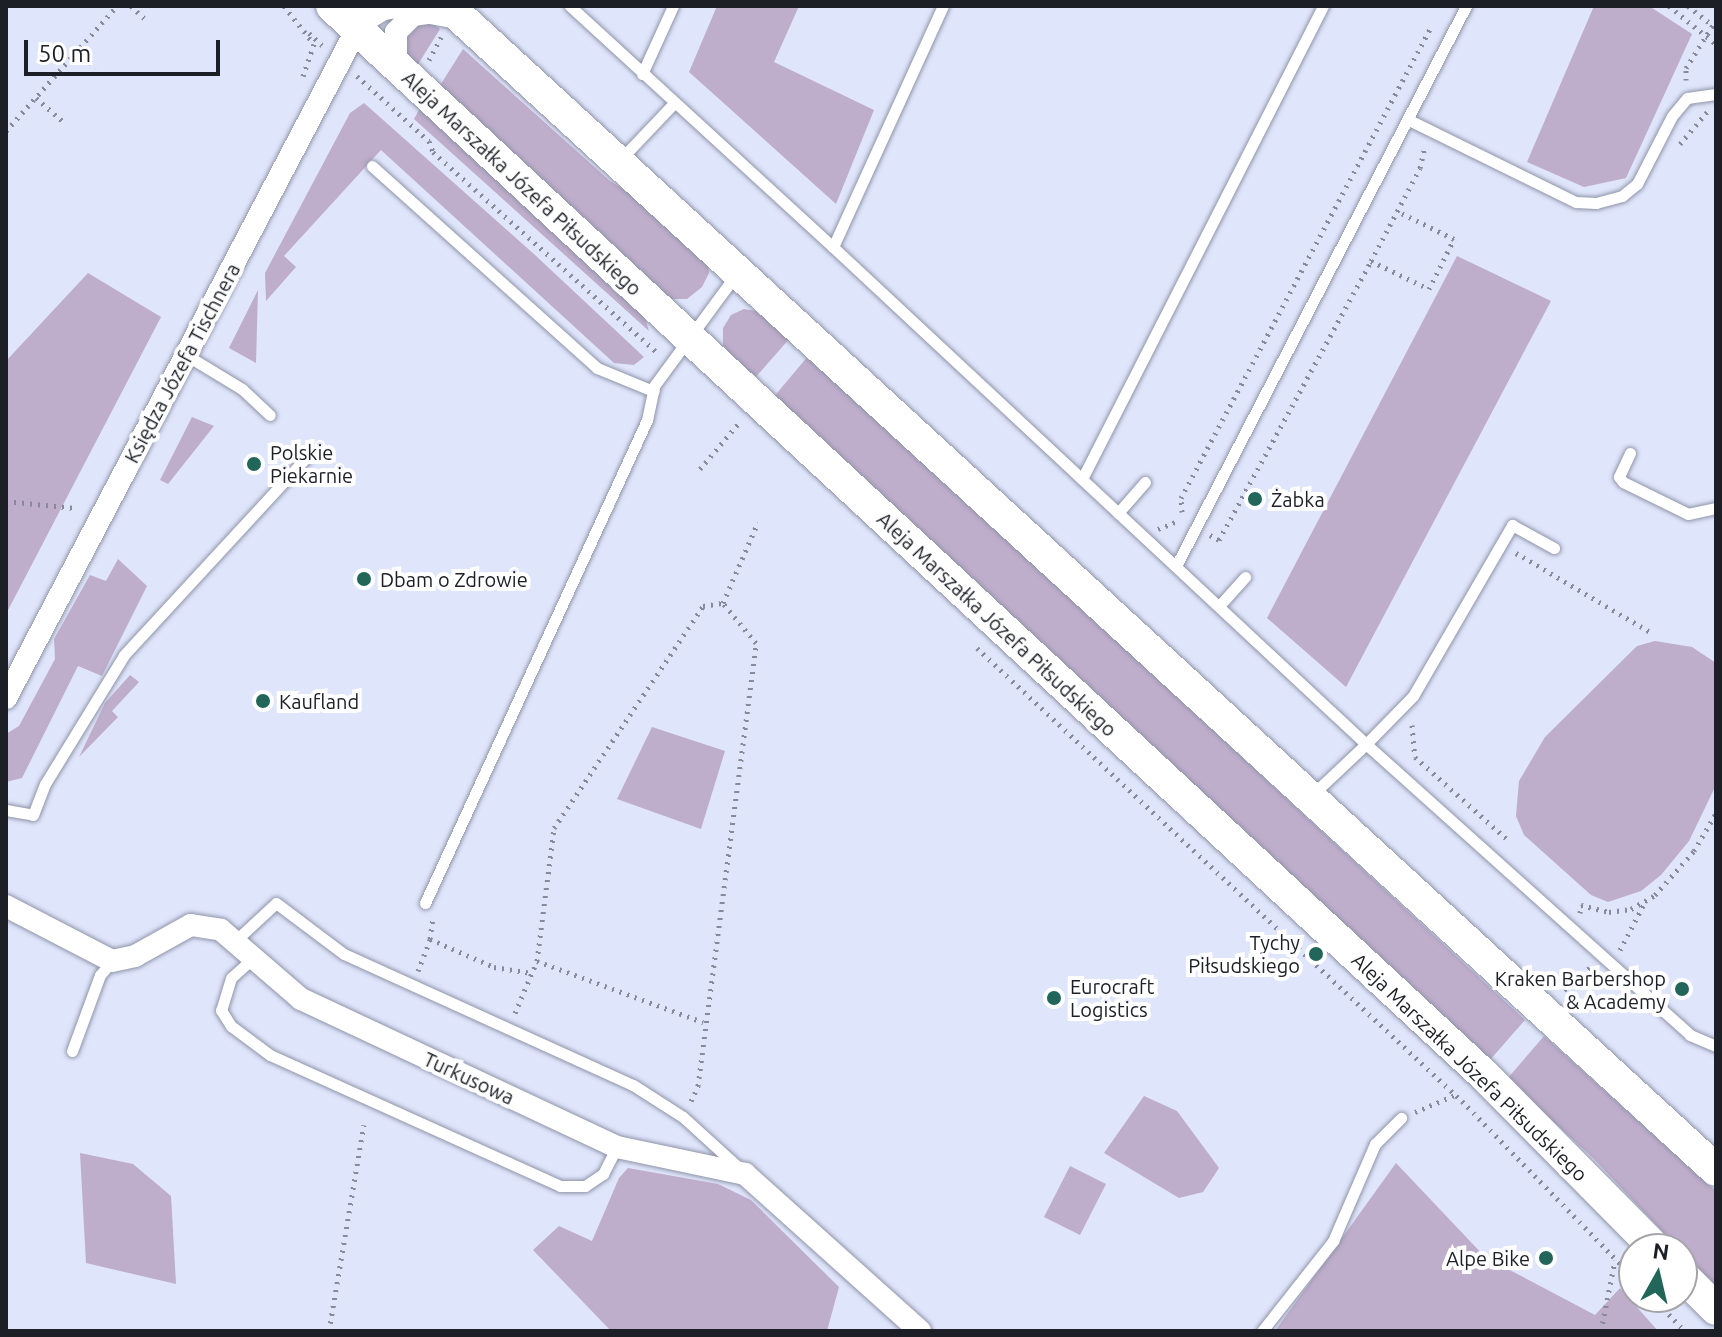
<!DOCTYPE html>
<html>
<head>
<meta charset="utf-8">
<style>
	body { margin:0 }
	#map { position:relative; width:1722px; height:1337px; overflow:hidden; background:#dfe5fb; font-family:Ubuntu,sans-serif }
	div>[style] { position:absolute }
	.green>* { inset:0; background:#bfadcc }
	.path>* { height:5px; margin-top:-2.5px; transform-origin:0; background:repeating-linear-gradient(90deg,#868a9a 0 2px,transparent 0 8px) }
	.roads { filter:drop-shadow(0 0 2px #8f94a8) drop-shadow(0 0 2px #8f94a8) }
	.lane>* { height:11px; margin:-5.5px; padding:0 5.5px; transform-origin:5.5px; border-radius:5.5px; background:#fff }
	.street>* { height:22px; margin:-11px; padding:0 11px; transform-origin:11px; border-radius:11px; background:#fff }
	.secondary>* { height:32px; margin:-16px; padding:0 16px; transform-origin:16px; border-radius:16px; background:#fff }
	.dots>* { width:22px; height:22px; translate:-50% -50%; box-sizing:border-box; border:4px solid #fff; border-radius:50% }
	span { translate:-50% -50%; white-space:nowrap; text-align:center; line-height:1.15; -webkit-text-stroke:8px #fff; paint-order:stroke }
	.street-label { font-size:20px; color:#1d1f27 }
	.poi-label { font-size:20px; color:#1d1f27 }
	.left { translate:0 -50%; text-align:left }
	.right { translate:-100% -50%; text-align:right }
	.frame { position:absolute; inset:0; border:8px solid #1d1f27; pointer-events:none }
	.north { position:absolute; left:1618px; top:1233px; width:80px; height:80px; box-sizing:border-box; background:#fff; border:2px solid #a5a5a9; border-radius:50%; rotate:8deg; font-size:22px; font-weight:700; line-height:32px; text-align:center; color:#1d1f27 }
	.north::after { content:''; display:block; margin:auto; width:28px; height:36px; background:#216658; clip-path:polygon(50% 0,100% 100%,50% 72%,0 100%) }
	.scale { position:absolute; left:24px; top:40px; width:196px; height:36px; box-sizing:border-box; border:4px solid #1d1f27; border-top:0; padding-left:10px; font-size:24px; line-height:28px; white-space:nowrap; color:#1d1f27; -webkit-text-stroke:6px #fff; paint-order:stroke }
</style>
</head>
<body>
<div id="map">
	<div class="green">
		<i style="clip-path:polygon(717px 6px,799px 6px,774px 62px,874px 110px,836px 204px,689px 72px)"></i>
		<i style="clip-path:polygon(1594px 6px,1649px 6px,1692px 34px,1626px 178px,1584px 187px,1527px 162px)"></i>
		<i style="clip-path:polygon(431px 22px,440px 29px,417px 66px,405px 54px,403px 40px,411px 25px)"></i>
		<i style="clip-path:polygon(463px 49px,610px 181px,659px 210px,707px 257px,709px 273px,702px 287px,687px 299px,668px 299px,439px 87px)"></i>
		<i style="clip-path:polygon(364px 103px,535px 255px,644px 357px,634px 365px,614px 363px,381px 150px,284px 256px,296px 267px,266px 301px,265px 273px,350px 113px)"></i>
		<i style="clip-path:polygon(420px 108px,645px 318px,649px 331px,414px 119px)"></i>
		<i style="clip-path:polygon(1457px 256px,1551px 301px,1346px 687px,1267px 618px)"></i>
		<i style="clip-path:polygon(88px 273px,161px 317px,6px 614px,6px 361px)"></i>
		<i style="clip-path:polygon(258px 290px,256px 363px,229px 348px)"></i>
		<i style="clip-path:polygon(744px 309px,762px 312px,791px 337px,754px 379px,723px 346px,723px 328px,731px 315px)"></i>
		<i style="clip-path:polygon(809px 355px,1525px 1020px,1489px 1061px,772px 399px)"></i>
		<i style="clip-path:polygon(192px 417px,214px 426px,168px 484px,160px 480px)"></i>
		<i style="clip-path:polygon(118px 559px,147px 586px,102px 676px,78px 666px,22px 778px,6px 782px,6px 734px,19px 726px,55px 659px,54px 639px,90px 575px,106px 581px)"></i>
		<i style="clip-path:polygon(1655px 641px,1692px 647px,1716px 663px,1716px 785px,1689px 841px,1661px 875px,1641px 891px,1608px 902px,1591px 895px,1524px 835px,1516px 816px,1519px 781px,1545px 737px,1637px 646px)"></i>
		<i style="clip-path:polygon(130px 675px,139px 682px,112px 711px,118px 717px,79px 757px,105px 703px)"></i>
		<i style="clip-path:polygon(652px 727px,725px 751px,701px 829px,617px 799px)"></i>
		<i style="clip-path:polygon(1544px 1036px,1716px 1191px,1716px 1288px,1593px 1158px,1507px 1079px)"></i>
		<i style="clip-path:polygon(1144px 1096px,1177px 1111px,1219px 1168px,1203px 1192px,1179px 1198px,1104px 1153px)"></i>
		<i style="clip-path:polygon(80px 1153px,133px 1164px,171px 1196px,176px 1284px,86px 1263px)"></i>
		<i style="clip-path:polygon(1396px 1163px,1485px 1257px,1595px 1315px,1620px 1288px,1658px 1331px,1275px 1331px)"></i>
		<i style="clip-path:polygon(1070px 1166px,1106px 1184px,1080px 1235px,1044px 1217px)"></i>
		<i style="clip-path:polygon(628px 1168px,718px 1184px,751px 1200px,839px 1287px,827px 1331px,611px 1331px,533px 1250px,559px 1226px,592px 1241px,619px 1178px)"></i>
	</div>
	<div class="path">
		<i style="left:131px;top:6px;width:18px;rotate:43deg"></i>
		<i style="left:284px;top:6px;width:48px;rotate:51.7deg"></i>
		<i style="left:314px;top:44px;width:34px;rotate:109deg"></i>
		<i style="left:1669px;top:6px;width:60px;rotate:39deg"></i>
		<i style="left:1688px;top:6px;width:36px;rotate:38deg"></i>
		<i style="left:309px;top:33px;width:19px;rotate:43deg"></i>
		<i style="left:78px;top:51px;width:24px;rotate:42deg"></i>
		<i style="left:429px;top:60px;width:26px;rotate:-62deg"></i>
		<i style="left:357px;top:76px;width:97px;rotate:42.1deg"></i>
		<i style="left:429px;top:141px;width:12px;rotate:70deg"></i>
		<i style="left:433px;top:152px;width:302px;rotate:41.8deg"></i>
		<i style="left:1686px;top:80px;width:12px;rotate:-90deg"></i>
		<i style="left:1686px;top:68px;width:51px;rotate:-57.9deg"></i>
		<i style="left:36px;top:98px;width:35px;rotate:41deg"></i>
		<i style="left:6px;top:131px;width:167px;rotate:-48.4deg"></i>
		<i style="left:1680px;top:144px;width:42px;rotate:-49.8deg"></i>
		<i style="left:1371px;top:261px;width:64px;rotate:25.8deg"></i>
		<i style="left:1429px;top:289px;width:56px;rotate:-63.4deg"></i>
		<i style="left:1454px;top:239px;width:64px;rotate:-153.8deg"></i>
		<i style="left:700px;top:469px;width:59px;rotate:-49.8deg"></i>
		<i style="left:6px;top:501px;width:69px;rotate:5.8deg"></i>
		<i style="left:1182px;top:512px;width:14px;rotate:-94deg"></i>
		<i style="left:1181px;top:498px;width:533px;rotate:-62.04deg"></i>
		<i style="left:1158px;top:529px;width:22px;rotate:-22deg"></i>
		<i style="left:1210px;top:535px;width:10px;rotate:29deg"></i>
		<i style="left:1219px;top:540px;width:318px;rotate:-61.4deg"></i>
		<i style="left:1371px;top:261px;width:105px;rotate:-62.2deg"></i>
		<i style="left:1420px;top:168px;width:22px;rotate:-77deg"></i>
		<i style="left:1516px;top:553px;width:158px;rotate:30.5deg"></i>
		<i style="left:977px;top:648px;width:664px;rotate:43.05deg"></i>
		<i style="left:1462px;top:1101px;width:247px;rotate:45.8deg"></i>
		<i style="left:1412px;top:725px;width:32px;rotate:85deg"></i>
		<i style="left:1415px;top:757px;width:126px;rotate:41.8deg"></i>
		<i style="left:1580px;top:913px;width:8px;rotate:-83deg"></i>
		<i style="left:1581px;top:905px;width:29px;rotate:14deg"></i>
		<i style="left:1609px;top:912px;width:22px;rotate:-8deg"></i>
		<i style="left:1631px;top:909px;width:28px;rotate:-30deg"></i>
		<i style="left:1655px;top:895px;width:59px;rotate:-48.4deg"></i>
		<i style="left:1694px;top:851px;width:44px;rotate:-59.9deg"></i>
		<i style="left:430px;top:939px;width:21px;rotate:-82deg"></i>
		<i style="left:1620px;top:950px;width:54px;rotate:-62.5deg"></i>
		<i style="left:537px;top:961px;width:134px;rotate:-82.7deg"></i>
		<i style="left:554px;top:828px;width:267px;rotate:-56.1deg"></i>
		<i style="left:703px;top:606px;width:20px;rotate:-9deg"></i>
		<i style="left:418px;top:971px;width:34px;rotate:-69deg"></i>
		<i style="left:430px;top:939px;width:70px;rotate:23.6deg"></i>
		<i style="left:494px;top:967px;width:38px;rotate:9deg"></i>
		<i style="left:1564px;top:990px;width:35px;rotate:-41deg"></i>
		<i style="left:515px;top:1013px;width:56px;rotate:-67.1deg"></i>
		<i style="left:537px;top:961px;width:177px;rotate:20.2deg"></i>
		<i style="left:691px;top:1101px;width:17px;rotate:-65deg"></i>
		<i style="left:698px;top:1086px;width:447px;rotate:-82.5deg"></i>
		<i style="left:756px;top:643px;width:52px;rotate:-129.5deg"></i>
		<i style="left:723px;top:603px;width:88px;rotate:-66.6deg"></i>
		<i style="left:1415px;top:1112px;width:43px;rotate:-23deg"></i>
		<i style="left:1652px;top:1297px;width:47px;rotate:45.9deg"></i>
		<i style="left:329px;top:1331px;width:209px;rotate:-80.4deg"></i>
		<i style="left:1601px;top:1331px;width:72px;rotate:-78.8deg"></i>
	</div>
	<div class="roads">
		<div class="lane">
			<i style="left:570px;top:6px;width:357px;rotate:42.5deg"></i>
			<i style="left:833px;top:247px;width:265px;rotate:-65.5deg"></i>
			<i style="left:642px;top:74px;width:75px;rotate:-65.5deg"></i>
			<i style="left:1409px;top:120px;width:186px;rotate:26.2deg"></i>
			<i style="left:1576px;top:202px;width:20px;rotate:3deg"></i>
			<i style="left:1596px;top:203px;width:27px;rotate:-15deg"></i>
			<i style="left:1622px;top:196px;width:19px;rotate:-39deg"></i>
			<i style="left:1637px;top:184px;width:76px;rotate:-62.8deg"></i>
			<i style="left:1672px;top:116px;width:23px;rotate:-50deg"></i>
			<i style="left:1687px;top:98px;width:29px;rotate:-8deg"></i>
			<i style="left:619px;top:161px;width:79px;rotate:-46.5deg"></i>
			<i style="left:372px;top:166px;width:302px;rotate:41.9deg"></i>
			<i style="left:597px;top:368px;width:61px;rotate:22.3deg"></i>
			<i style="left:833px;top:247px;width:729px;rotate:43deg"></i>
			<i style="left:1366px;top:744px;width:67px;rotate:-45.6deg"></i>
			<i style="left:1413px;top:696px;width:198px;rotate:-59.9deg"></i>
			<i style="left:1512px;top:525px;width:48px;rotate:28.7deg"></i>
			<i style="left:186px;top:355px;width:66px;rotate:31.3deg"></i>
			<i style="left:242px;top:389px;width:38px;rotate:43deg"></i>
			<i style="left:1630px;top:453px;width:26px;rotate:115deg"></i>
			<i style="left:1619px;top:477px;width:6px;rotate:51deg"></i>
			<i style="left:1623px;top:482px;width:72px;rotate:26.2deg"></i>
			<i style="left:1688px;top:514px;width:29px;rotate:-12deg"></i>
			<i style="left:1082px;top:479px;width:531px;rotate:-63deg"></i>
			<i style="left:1118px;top:513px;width:41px;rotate:-48.9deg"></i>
			<i style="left:1176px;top:566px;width:631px;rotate:-62.62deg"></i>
			<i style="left:1219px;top:606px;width:39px;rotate:-48deg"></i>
			<i style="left:1312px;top:795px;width:74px;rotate:-43.4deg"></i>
			<i style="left:1366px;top:744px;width:435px;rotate:41.9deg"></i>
			<i style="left:1690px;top:1035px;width:28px;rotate:23deg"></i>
			<i style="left:6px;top:810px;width:27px;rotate:10deg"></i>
			<i style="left:33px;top:815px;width:33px;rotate:-69deg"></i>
			<i style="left:45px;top:784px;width:151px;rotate:-58.5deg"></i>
			<i style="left:124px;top:655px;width:276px;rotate:-47.3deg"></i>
			<i style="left:425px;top:903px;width:532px;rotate:-65.32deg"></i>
			<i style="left:647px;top:420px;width:35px;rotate:-78deg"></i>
			<i style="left:654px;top:386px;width:140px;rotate:-53.7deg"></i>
			<i style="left:234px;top:942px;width:57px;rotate:-42.9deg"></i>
			<i style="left:276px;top:903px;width:85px;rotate:36.9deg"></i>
			<i style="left:344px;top:954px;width:317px;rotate:24.4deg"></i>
			<i style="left:633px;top:1085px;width:59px;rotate:32.6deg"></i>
			<i style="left:683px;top:1117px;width:76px;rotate:42.3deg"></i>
			<i style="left:252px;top:959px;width:28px;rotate:138deg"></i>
			<i style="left:231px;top:978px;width:34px;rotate:107deg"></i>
			<i style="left:221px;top:1010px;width:19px;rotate:58deg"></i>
			<i style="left:231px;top:1026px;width:49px;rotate:36.6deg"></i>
			<i style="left:270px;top:1055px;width:318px;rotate:24.3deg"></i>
			<i style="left:560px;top:1186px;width:25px"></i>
			<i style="left:585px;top:1186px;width:22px;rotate:-34deg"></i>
			<i style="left:603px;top:1174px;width:30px;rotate:-63deg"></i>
			<i style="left:72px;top:1051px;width:81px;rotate:-69.8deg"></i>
			<i style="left:100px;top:975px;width:18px;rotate:-49deg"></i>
			<i style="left:1262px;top:1331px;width:115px;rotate:-51.7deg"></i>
			<i style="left:1333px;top:1241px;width:106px;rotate:-66.6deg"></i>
			<i style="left:1375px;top:1144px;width:37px;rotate:-45deg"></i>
		</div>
		<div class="street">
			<i style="left:361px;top:23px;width:26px;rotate:-32deg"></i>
			<i style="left:383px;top:9px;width:14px;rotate:-8deg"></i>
			<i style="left:397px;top:7px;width:63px;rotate:10.1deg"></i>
			<i style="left:396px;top:65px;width:33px;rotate:-90deg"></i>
			<i style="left:396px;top:32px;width:24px;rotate:-45deg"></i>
			<i style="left:413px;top:15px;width:14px;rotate:-8deg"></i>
			<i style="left:6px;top:698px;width:781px;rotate:-62.32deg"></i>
			<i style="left:6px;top:906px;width:119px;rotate:27.4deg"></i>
			<i style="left:112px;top:961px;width:24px;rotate:-12deg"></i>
			<i style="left:135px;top:956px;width:64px;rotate:-29deg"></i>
			<i style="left:191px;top:925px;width:30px;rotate:9deg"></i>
			<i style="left:221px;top:930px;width:106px;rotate:40.8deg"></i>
			<i style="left:301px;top:999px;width:349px;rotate:25.1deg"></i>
			<i style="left:617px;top:1147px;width:131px;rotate:11.9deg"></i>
			<i style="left:745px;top:1174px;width:235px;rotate:41.9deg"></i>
		</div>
		<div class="secondary">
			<i style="left:332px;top:6px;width:1574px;rotate:42.86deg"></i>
			<i style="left:1486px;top:1077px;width:242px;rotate:45.3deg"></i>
			<i style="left:448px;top:6px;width:1721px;rotate:42.55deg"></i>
			<i style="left:1682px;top:1275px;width:48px;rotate:45deg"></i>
		</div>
	</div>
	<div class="dots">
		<i style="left:254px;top:464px;background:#216658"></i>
		<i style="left:1255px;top:499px;background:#216658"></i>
		<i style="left:364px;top:579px;background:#216658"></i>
		<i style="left:263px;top:701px;background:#216658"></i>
		<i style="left:1316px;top:954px;background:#216658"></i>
		<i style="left:1682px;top:989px;background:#216658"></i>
		<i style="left:1054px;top:998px;background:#216658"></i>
		<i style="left:1546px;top:1258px;background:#216658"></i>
	</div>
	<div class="street-label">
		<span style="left:522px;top:183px;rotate:43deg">Aleja Marszałka Józefa Piłsudskiego</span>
		<span style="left:182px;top:363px;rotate:-62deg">Księdza Józefa Tischnera</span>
		<span style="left:997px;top:624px;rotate:43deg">Aleja Marszałka Józefa Piłsudskiego</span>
		<span style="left:1470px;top:1067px;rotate:44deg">Aleja Marszałka Józefa Piłsudskiego</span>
		<span style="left:469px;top:1078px;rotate:25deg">Turkusowa</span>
	</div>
	<div class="poi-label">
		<span class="left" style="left:270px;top:464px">Polskie<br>Piekarnie</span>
		<span class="left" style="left:1271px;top:499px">Żabka</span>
		<span class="left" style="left:380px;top:579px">Dbam o Zdrowie</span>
		<span class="left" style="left:279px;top:701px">Kaufland</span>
		<span class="right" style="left:1300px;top:954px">Tychy<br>Piłsudskiego</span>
		<span class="right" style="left:1666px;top:990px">Kraken Barbershop<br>&amp; Academy</span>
		<span class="left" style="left:1070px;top:998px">Eurocraft<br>Logistics</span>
		<span class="right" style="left:1530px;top:1258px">Alpe Bike</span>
	</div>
	<div class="frame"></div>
	<div class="north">N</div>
	<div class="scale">50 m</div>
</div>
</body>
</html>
